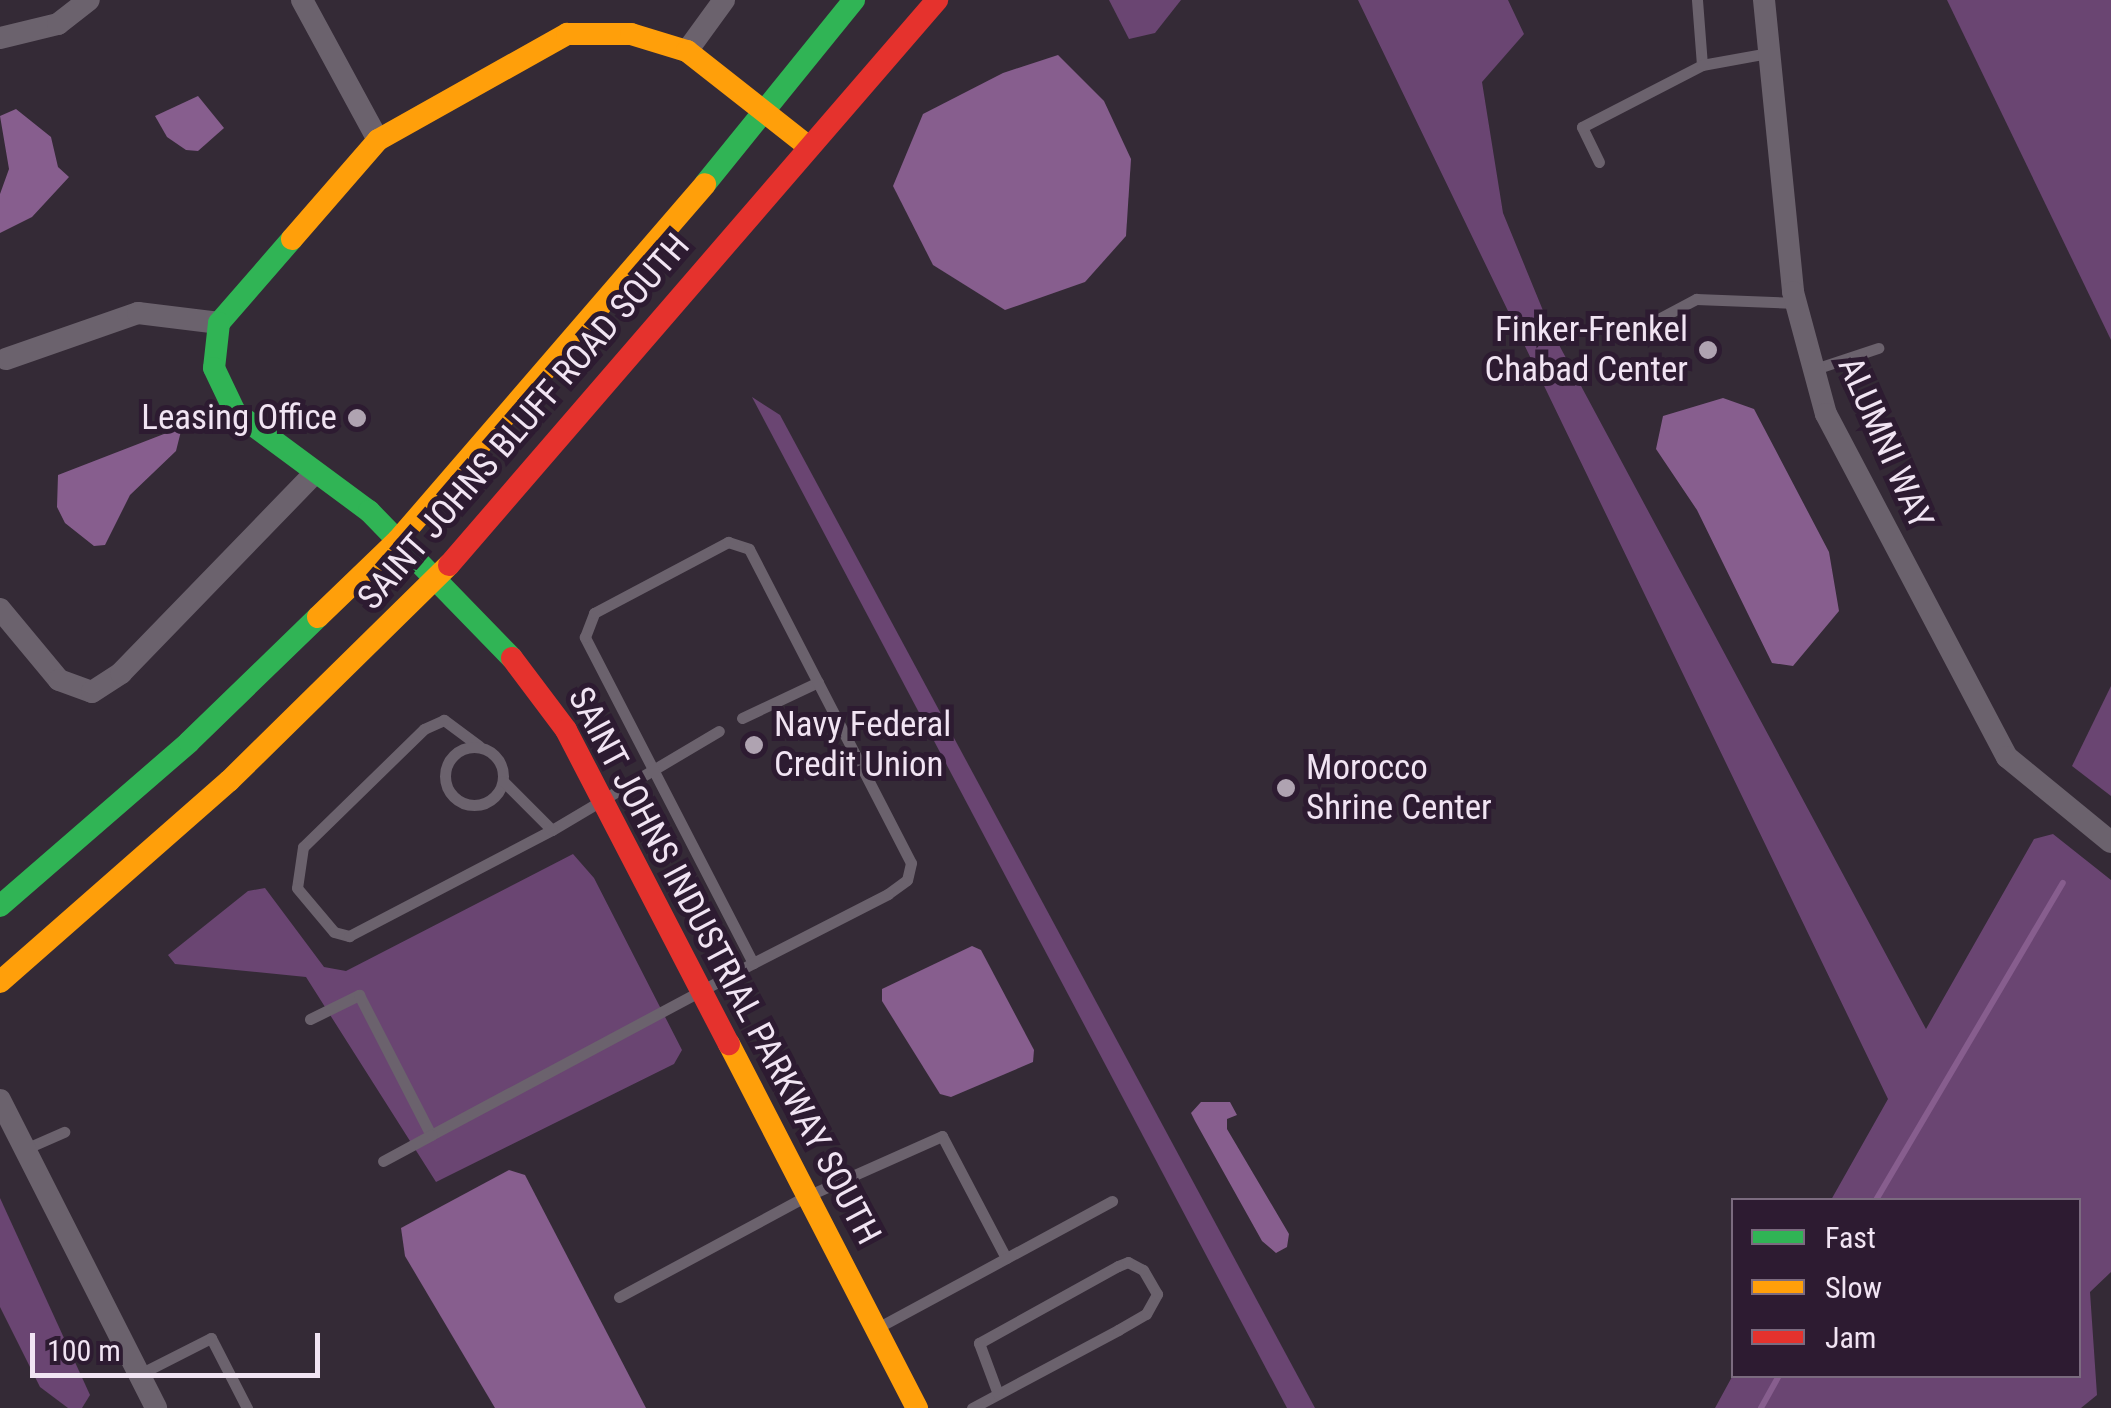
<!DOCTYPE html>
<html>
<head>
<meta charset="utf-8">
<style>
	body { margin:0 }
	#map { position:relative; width:2111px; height:1408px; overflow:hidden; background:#342a36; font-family:"Roboto Condensed",sans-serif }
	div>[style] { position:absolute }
	.forest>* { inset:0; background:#6a4572 }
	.water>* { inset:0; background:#875e8e }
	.stream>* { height:6px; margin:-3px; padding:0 3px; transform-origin:3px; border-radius:3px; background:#875e8e }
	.lane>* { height:11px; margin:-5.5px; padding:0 5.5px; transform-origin:5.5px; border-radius:5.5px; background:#6b626d }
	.lane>.ring { margin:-5.5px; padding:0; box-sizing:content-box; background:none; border:11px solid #6b626d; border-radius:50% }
	.street>* { height:22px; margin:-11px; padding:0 11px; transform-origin:11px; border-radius:11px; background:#6b626d }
	.fast>* { height:22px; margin:-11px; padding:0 11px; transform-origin:11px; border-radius:11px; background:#30b455 }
	.slow>* { height:22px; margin:-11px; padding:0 11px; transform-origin:11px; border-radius:11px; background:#ff9f0a }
	.jam>* { height:22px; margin:-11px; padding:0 11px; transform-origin:11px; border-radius:11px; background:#e5322d }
	.dots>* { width:28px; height:28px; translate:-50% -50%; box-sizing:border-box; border:5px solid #2d1b31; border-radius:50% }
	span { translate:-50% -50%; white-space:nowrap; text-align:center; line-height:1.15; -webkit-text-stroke:10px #2d1b31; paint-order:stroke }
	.poi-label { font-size:35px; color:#f1e4f3 }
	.right { translate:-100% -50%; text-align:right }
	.left { translate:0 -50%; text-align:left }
	.street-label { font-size:35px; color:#f1e4f3 }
	.legend { position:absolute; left:1731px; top:1198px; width:350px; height:180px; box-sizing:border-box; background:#2d1b31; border:2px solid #7b6b7f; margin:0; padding:12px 18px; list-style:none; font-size:30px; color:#f1e4f3 }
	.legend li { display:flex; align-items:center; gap:20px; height:50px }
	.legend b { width:50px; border:2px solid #7b6b7f }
	.scale { position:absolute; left:30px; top:1333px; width:290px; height:45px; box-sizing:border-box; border:5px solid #f1e4f3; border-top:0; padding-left:12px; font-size:30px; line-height:35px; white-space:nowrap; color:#f1e4f3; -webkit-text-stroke:8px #2d1b31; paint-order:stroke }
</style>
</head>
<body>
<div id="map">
	<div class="forest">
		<i style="clip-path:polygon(1109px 0,1181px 0,1155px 33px,1129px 39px)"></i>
		<i style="clip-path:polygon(1358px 0,1508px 0,1524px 34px,1482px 82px,1503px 213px,1551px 330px,1926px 1029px,2034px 839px,2053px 834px,2111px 880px,2111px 1272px,2090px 1292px,2097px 1395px,2081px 1408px,1715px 1408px,1733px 1375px,2078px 1376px,2078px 1200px,1831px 1200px,1888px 1099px)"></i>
		<i style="clip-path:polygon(1947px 0,2111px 0,2111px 340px)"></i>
		<i style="clip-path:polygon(752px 397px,780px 415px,1315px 1408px,1287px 1408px)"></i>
		<i style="clip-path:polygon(2111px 686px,2111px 796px,2072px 766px)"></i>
		<i style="clip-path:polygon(573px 854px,594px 878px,682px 1050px,674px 1064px,436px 1182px,306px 977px,175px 964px,168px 955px,248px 891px,265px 888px,324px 967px,346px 971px)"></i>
		<i style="clip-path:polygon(0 1198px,90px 1395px,82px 1408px,68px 1408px,40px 1387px,0 1307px)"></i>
	</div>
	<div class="water">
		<i style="clip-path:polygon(1058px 55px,1104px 101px,1131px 159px,1126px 236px,1085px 282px,1005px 310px,933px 265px,893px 186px,923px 114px,1003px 73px)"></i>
		<i style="clip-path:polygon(198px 96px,224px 128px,198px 151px,186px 150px,167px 137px,155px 116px)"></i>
		<i style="clip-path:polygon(16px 109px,51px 137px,58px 167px,69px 177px,32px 217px,0 233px,0 194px,9px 169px,0 116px)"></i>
		<i style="clip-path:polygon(1723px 398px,1754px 409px,1829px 552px,1839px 611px,1793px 666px,1772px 663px,1697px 510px,1656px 449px,1663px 416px)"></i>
		<i style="clip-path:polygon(182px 427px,176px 451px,130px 495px,105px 545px,94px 546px,65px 523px,57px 507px,58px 475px)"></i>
		<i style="clip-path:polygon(972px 946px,981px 950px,1034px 1050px,1033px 1062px,951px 1097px,940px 1094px,882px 1001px,882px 989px)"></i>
		<i style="clip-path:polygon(1201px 1102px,1230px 1102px,1237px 1115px,1227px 1119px,1227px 1129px,1289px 1234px,1287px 1247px,1276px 1253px,1262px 1241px,1195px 1121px,1191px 1113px)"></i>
		<i style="clip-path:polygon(509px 1170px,525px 1175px,646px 1408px,495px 1408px,405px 1256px,401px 1228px)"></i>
	</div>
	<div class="stream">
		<i style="left:1876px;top:1200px;width:368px;rotate:-59.5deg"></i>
		<i style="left:1761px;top:1408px;width:37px;rotate:-61deg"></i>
	</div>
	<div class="lane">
		<i style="left:1697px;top:0;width:65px;rotate:85.6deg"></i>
		<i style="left:1599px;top:162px;width:39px;rotate:-116deg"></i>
		<i style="left:1582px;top:127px;width:135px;rotate:-27.3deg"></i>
		<i style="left:1702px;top:65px;width:68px;rotate:-10.2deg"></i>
		<i style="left:1645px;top:326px;width:58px;rotate:-27.9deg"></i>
		<i style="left:1696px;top:299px;width:100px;rotate:2.3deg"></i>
		<i style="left:1812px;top:370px;width:70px;rotate:-18.4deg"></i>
		<i style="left:742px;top:718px;width:84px;rotate:-25.3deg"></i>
		<i style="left:479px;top:746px;width:44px;rotate:-143.4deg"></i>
		<i style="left:444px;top:720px;width:22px;rotate:156deg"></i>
		<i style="left:424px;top:729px;width:169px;rotate:135.7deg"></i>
		<i style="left:303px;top:847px;width:41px;rotate:98.3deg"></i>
		<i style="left:297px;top:888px;width:57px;rotate:49.9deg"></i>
		<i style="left:334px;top:932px;width:16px;rotate:15deg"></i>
		<i style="left:349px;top:936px;width:229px;rotate:-27.6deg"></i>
		<i style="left:552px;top:830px;width:194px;rotate:-30.7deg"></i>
		<i class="ring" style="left:445px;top:747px;width:47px;height:47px"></i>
		<i style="left:503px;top:781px;width:69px;rotate:45deg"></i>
		<i style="left:310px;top:1019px;width:55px;rotate:-26.1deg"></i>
		<i style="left:359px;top:995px;width:157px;rotate:62.8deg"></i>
		<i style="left:431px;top:1135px;width:365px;rotate:-28.1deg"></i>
		<i style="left:753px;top:963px;width:367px;rotate:-117.3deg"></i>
		<i style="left:585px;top:637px;width:26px;rotate:-69deg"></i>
		<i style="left:594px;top:613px;width:152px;rotate:-27.9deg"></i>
		<i style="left:728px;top:542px;width:22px;rotate:18deg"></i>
		<i style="left:749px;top:549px;width:353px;rotate:62.7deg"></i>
		<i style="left:911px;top:863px;width:17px;rotate:103deg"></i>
		<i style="left:907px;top:880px;width:24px;rotate:144deg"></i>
		<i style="left:888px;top:894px;width:152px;rotate:152.9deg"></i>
		<i style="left:25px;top:1149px;width:43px;rotate:-23.6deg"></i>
		<i style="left:383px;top:1161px;width:55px;rotate:-28.4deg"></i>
		<i style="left:619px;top:1297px;width:211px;rotate:-28.3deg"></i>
		<i style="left:805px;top:1197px;width:150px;rotate:-24deg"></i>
		<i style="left:942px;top:1136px;width:138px;rotate:62.3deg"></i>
		<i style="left:879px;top:1327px;width:265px;rotate:-28.4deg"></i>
		<i style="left:138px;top:1375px;width:82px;rotate:-26.9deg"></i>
		<i style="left:211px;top:1338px;width:79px;rotate:62.8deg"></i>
		<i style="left:972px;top:1408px;width:166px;rotate:-28.1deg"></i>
		<i style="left:1118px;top:1330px;width:32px;rotate:-30deg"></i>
		<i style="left:1146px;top:1314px;width:23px;rotate:-61deg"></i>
		<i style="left:1157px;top:1294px;width:28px;rotate:-120deg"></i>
		<i style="left:1143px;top:1270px;width:17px;rotate:-152deg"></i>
		<i style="left:1128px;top:1262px;width:11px;rotate:158deg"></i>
		<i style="left:1118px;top:1266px;width:159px;rotate:151deg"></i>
		<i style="left:979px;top:1343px;width:54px;rotate:69.6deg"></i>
	</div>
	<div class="street">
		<i style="left:302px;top:0;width:159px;rotate:61.5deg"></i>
		<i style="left:1764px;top:0;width:293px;rotate:84.3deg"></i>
		<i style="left:1793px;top:292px;width:126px;rotate:74.9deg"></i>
		<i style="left:1826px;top:414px;width:388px;rotate:62.2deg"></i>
		<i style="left:2007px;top:757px;width:134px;rotate:39.3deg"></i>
		<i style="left:0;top:38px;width:60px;rotate:-13.6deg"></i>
		<i style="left:58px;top:24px;width:39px;rotate:-38deg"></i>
		<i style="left:687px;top:51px;width:63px;rotate:-54deg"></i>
		<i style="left:6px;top:359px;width:140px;rotate:-19.2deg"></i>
		<i style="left:138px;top:313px;width:82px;rotate:7deg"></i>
		<i style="left:0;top:609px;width:92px;rotate:50.3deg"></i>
		<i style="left:59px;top:680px;width:35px;rotate:20deg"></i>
		<i style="left:92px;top:692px;width:35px;rotate:-33deg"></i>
		<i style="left:121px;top:673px;width:279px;rotate:-45.9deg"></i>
		<i style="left:0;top:1100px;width:345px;rotate:63.1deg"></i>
	</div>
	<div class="fast">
		<i style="left:705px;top:184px;width:237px;rotate:-51deg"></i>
		<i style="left:292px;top:239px;width:111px;rotate:131deg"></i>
		<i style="left:219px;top:323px;width:45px;rotate:96.3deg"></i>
		<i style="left:214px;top:368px;width:49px;rotate:64.5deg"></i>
		<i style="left:235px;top:412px;width:167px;rotate:36.5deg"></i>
		<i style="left:369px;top:511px;width:205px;rotate:45.8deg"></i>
		<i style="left:0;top:906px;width:250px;rotate:-40.9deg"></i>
		<i style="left:189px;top:742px;width:180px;rotate:-44.1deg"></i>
	</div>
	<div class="slow">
		<i style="left:292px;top:239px;width:131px;rotate:-49deg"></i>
		<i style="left:378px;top:140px;width:217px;rotate:-29.3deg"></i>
		<i style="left:567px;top:34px;width:64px"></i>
		<i style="left:631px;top:34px;width:59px;rotate:16.9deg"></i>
		<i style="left:687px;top:51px;width:155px;rotate:38.2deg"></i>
		<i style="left:318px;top:617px;width:111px;rotate:-43.9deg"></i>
		<i style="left:398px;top:540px;width:470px;rotate:-49.2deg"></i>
		<i style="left:0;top:982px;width:305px;rotate:-41.3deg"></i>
		<i style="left:229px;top:781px;width:308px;rotate:-44.5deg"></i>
		<i style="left:729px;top:1044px;width:410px;rotate:62.7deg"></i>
	</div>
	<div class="jam">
		<i style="left:449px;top:565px;width:747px;rotate:-49.18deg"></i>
		<i style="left:512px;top:658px;width:90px;rotate:53.1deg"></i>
		<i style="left:566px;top:730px;width:354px;rotate:62.6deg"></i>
	</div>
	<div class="dots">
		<i style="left:1708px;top:350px;background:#afa3b1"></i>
		<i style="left:357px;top:418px;background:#afa3b1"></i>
		<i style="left:754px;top:745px;background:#afa3b1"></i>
		<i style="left:1286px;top:788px;background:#afa3b1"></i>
	</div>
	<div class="poi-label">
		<span class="right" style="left:1688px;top:350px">Finker-Frenkel<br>Chabad Center</span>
		<span class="right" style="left:337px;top:418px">Leasing Office</span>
		<span class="left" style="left:774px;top:745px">Navy Federal<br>Credit Union</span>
		<span class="left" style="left:1306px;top:788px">Morocco<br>Shrine Center</span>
	</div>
	<div class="street-label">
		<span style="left:524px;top:422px;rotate:-49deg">SAINT JOHNS BLUFF ROAD SOUTH</span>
		<span style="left:1885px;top:443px;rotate:66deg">ALUMNI WAY</span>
		<span style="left:724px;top:966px;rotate:62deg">SAINT JOHNS INDUSTRIAL PARKWAY SOUTH</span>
	</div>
	<ul class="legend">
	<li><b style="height:12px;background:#30b455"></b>Fast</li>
	<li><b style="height:12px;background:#ff9f0a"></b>Slow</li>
	<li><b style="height:12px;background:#e5322d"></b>Jam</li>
	</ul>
	<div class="scale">100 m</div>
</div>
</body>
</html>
